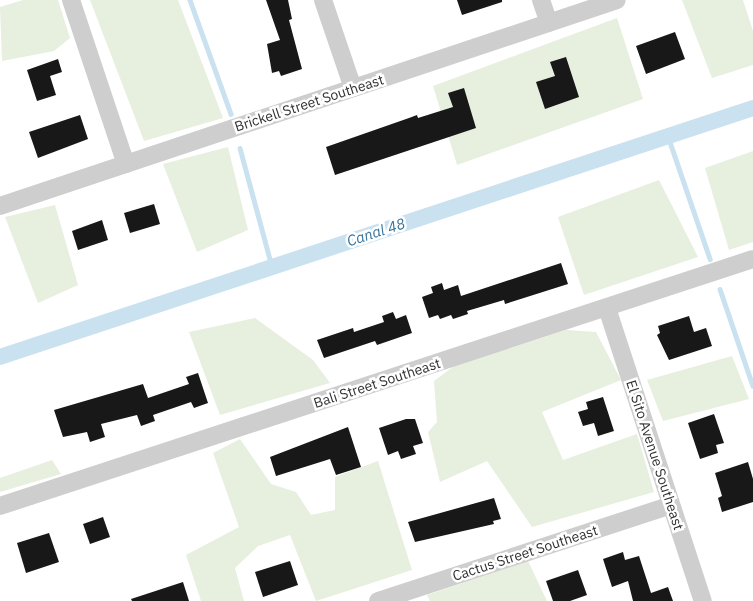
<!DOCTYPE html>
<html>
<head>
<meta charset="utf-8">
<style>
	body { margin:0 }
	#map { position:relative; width:753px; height:601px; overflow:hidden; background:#fff; font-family:"IBM Plex Sans",sans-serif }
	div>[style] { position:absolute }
	.green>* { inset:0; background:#e7efdf }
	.stream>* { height:4.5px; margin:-2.25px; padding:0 2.25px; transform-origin:2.25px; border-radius:2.25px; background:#cae1f0 }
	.canal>* { height:16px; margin:-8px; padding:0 8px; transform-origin:8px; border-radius:8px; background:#cae1f0 }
	.building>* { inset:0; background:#181818 }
	.minor>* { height:18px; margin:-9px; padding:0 9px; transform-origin:9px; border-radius:9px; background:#cecece }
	span { translate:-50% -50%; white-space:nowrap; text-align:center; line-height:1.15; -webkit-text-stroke:5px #fff; paint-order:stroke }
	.street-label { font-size:14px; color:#313131 }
	.water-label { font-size:15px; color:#37759c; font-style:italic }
</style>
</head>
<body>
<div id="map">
	<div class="green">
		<i style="clip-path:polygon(23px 0,58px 0,70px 38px,54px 51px,2px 61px,0 7px)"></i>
		<i style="clip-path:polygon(90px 0,178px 0,223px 118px,144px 141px)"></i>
		<i style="clip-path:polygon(682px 0,743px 0,753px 31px,753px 65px,712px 78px)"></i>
		<i style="clip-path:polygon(617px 18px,643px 99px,457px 165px,433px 86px)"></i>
		<i style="clip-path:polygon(228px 147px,248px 230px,197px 252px,163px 164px)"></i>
		<i style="clip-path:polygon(753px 151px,753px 242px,729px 250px,705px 168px)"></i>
		<i style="clip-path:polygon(659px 180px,698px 257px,584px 295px,558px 217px)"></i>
		<i style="clip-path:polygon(55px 205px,78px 285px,38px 303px,5px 217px)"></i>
		<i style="clip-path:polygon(255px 318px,313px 360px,330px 383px,220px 415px,189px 332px)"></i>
		<i style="clip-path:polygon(566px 330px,596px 332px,621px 380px,542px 412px,563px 460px,637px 434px,654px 492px,532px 527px,487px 461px,440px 482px,428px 432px,437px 422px,434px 381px,454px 366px)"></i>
		<i style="clip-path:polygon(732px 356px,749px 399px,663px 421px,647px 380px)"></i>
		<i style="clip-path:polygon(240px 439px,271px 484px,296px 492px,311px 515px,335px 510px,335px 477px,378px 461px,412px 570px,316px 601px,290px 535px,258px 546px,235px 568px,244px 601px,201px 601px,186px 555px,239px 527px,213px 453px)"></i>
		<i style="clip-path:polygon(52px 460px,61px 474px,0 492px,0 478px)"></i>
		<i style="clip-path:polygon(528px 561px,547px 601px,430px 601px,427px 595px)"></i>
	</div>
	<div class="stream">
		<i style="left:190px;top:0;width:121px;rotate:70.2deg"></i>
		<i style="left:668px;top:136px;width:130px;rotate:71.1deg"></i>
		<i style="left:240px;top:148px;width:123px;rotate:74.9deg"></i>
		<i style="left:720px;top:289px;width:102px;rotate:71.2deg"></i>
	</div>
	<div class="canal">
		<i style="left:0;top:357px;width:793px;rotate:-18.3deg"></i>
	</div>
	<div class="building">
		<i style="clip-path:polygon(266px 0,288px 0,292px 19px,289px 20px,302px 69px,281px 76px,279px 71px,272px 73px,267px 44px,280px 40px)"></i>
		<i style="clip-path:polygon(457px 0,502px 0,502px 2px,462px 15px)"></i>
		<i style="clip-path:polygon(675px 32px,685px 59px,646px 74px,636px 46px)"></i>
		<i style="clip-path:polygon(566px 57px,579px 97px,545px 109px,536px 82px,555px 76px,550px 62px)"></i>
		<i style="clip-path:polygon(58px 59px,62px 72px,50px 76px,56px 95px,37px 101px,27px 70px)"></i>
		<i style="clip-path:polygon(464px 88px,476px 128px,335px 175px,326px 147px,409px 118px,417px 115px,418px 118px,453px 107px,448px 93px)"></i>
		<i style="clip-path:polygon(80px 115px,88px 139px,38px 158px,29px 132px)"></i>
		<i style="clip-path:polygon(154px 204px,160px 224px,130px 233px,124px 213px)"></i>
		<i style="clip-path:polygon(102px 220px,108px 240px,78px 250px,72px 231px)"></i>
		<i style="clip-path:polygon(561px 263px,568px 284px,505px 304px,504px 300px,467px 311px,468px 314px,453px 319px,451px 315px,440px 319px,438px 315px,429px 318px,422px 297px,433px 293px,431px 287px,442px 283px,444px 290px,458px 285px,461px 296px)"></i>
		<i style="clip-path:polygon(393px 312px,396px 319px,406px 315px,412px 333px,377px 345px,375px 341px,324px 358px,317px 340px,353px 328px,354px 332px,384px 322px,382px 316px)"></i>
		<i style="clip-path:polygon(689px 316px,694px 332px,706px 328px,712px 346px,669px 360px,657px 335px,660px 333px,658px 326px)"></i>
		<i style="clip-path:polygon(198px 373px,208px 403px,194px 408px,191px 402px,153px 415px,155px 421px,141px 426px,137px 415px,101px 424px,105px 437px,90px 442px,87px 432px,63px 437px,54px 410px,143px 384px,148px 398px,189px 384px,186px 377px)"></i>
		<i style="clip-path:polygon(603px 397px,614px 431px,598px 436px,594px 423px,583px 426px,578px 412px,588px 409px,586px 402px)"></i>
		<i style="clip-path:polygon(714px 414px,724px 443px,716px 445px,718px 453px,700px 459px,688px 423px)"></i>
		<i style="clip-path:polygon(406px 419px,415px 419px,423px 443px,413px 446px,416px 454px,401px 459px,398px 451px,388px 455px,379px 428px)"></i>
		<i style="clip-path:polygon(348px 427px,361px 467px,336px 475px,330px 459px,276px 476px,270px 457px)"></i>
		<i style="clip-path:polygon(748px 462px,753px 479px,753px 502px,722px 512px,718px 498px,722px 496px,715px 473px)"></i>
		<i style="clip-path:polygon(494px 498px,501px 519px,493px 521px,494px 524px,415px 542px,408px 522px)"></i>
		<i style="clip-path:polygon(103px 517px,110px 537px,90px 544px,83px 524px)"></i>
		<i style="clip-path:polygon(49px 533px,59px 562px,26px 573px,17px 543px)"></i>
		<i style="clip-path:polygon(623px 552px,625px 560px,639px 556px,651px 593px,668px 587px,673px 601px,633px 601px,628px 581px,612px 587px,603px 559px)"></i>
		<i style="clip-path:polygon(290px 561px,298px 585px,263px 597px,255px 572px)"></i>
		<i style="clip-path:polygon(578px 570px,587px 595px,570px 601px,553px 601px,546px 581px)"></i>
		<i style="clip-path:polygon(183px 582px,189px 601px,132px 601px,131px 599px)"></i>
	</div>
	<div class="minor">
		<i style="left:71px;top:0;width:173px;rotate:71.5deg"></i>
		<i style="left:323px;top:0;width:93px;rotate:71.2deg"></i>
		<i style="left:541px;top:0;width:24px;rotate:71deg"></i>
		<i style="left:0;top:206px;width:650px;rotate:-18.46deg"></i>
		<i style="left:607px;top:308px;width:308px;rotate:71.9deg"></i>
		<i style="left:0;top:506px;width:792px;rotate:-18.16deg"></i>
		<i style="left:378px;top:601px;width:308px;rotate:-18.1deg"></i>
	</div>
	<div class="street-label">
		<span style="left:309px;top:103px;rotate:-18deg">Brickell Street Southeast</span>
		<span style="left:377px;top:383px;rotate:-18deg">Bali Street Southeast</span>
		<span style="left:655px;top:455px;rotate:72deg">El Sito Avenue Southeast</span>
		<span style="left:525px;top:553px;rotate:-18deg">Cactus Street Southeast</span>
	</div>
	<div class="water-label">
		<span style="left:376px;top:232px;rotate:-18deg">Canal 48</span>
	</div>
</div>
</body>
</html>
